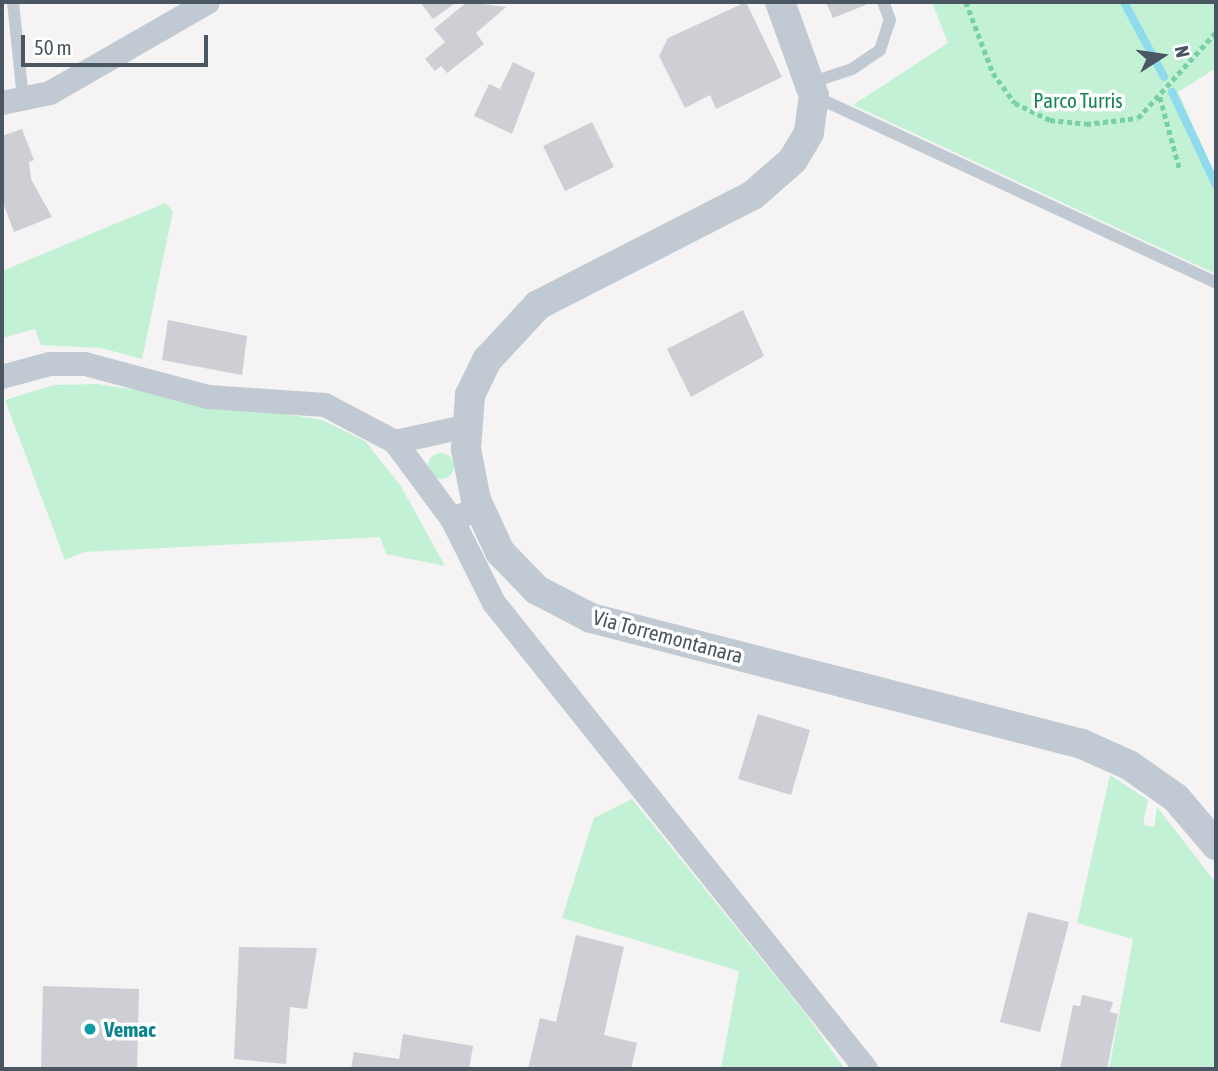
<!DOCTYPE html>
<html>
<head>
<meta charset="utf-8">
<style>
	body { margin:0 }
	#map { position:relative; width:1218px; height:1071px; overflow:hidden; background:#f5f3f3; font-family:"Asap Condensed",sans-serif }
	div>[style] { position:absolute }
	.green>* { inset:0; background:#c3f1d5 }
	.round { border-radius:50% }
	.stream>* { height:8px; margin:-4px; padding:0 4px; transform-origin:4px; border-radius:4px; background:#90daee }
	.building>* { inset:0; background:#cdcfd5 }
	.path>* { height:4.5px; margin-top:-2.25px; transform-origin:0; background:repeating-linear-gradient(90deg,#7ad0a6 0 5px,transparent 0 8.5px) }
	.service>* { height:12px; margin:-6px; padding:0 6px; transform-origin:6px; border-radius:6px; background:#c1cad2 }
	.minor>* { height:24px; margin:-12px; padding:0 12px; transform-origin:12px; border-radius:12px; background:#c1cad2 }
	.tertiary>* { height:30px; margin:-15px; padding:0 15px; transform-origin:15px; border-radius:15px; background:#c1cad2 }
	.dots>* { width:19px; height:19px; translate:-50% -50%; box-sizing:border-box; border:4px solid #fff; border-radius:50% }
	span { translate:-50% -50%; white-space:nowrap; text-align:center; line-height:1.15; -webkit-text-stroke:7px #fff; paint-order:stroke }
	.park-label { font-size:21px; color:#17864f }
	.street-label { font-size:21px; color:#4a5661 }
	.culture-label { font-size:21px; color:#0d838f; font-weight:700 }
	.left { translate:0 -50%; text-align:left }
	.frame { position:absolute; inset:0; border:4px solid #4a5661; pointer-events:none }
	.north { position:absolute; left:1127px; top:21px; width:70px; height:70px; -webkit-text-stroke:5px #fff; paint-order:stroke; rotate:78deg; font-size:19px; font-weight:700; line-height:28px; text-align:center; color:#4a5661 }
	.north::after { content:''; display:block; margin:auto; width:24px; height:32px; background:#4a5661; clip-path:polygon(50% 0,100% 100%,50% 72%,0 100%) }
	.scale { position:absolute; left:21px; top:35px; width:187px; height:32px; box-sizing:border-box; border:4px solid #4a5661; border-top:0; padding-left:9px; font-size:21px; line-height:24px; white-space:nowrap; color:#4a5661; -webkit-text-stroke:5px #fff; paint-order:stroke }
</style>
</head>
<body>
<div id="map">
	<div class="green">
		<i style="clip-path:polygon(932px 2px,1216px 2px,1216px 68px,1178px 92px,1216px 176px,1216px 274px,853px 105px,948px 43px)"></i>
		<i style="clip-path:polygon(165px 203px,173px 211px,142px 359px,101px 348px,41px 345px,35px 329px,2px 338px,2px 271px)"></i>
		<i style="clip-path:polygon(98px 384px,322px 420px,365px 441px,401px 486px,445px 566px,386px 554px,380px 537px,84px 552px,65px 560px,5px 400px,54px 385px)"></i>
		<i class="round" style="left:428px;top:453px;width:26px;height:26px"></i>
		<i style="clip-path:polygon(1110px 775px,1148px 800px,1143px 825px,1154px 827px,1157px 807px,1216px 883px,1216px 1069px,1109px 1069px,1133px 939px,1077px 923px)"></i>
		<i style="clip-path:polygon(632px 799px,805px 1013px,845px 1069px,721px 1069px,739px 971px,562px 918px,594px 818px)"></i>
	</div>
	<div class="stream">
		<i style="left:1124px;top:2px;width:85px;rotate:61.9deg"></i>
		<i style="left:1172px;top:92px;width:103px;rotate:64.7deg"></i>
	</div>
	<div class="building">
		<i style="clip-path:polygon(420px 2px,457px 2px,433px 19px)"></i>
		<i style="clip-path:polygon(467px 2px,506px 7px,476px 33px,484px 44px,447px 73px,441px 66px,435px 71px,425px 59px,445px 42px,434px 29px)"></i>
		<i style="clip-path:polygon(746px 2px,782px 77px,716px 109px,710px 95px,685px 108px,659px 56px,668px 38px)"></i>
		<i style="clip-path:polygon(826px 2px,873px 2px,833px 18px)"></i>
		<i style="clip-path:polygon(513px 62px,535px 73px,512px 134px,474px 116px,489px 84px,500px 89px)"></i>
		<i style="clip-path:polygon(592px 122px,614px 167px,565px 191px,543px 146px)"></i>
		<i style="clip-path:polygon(22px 129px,34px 160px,29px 162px,31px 179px,52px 217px,14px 232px,2px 200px,2px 136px)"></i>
		<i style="clip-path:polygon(743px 310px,764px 356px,691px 397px,667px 349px)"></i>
		<i style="clip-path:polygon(168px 320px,247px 336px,242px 375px,162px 360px)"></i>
		<i style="clip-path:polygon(758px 714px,810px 730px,791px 795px,738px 779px)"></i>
		<i style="clip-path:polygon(1028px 912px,1069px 922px,1040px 1032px,1000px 1022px)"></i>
		<i style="clip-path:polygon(576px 935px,624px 947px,604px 1035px,637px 1043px,631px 1069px,528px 1069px,540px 1018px,556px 1022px)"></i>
		<i style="clip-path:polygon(239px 947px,317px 948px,307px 1009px,290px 1007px,286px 1064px,234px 1059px)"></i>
		<i style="clip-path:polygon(43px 986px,139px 989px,137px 1069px,41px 1069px)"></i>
		<i style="clip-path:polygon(1082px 995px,1113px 1002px,1110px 1012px,1118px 1014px,1107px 1069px,1060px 1069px,1073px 1005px,1080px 1006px)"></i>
		<i style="clip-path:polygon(403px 1034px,473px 1046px,469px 1069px,351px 1069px,354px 1052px,399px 1059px)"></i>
	</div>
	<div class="path">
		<i style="left:966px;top:2px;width:76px;rotate:69.2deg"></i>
		<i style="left:993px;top:73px;width:37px;rotate:54deg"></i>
		<i style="left:1015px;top:103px;width:39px;rotate:26deg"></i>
		<i style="left:1050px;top:120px;width:36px;rotate:6deg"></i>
		<i style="left:1086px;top:124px;width:52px;rotate:-6.6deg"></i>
		<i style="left:1138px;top:118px;width:116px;rotate:-47.8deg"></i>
		<i style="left:1160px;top:97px;width:76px;rotate:74.7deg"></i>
	</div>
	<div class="service">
		<i style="left:13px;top:2px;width:98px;rotate:84.1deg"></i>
		<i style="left:810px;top:83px;width:44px;rotate:-18.4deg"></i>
		<i style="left:852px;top:69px;width:34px;rotate:-34deg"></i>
		<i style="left:880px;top:50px;width:32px;rotate:-72deg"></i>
		<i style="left:890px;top:20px;width:19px;rotate:-111deg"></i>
		<i style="left:814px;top:96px;width:443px;rotate:24.9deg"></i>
	</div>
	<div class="minor">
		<i style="left:2px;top:103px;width:49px;rotate:-11.8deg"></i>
		<i style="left:50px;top:93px;width:182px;rotate:-29.9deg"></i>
		<i style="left:2px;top:377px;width:50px;rotate:-15.2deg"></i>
		<i style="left:50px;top:364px;width:35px"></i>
		<i style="left:85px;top:364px;width:127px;rotate:15deg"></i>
		<i style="left:208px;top:397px;width:117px;rotate:3.9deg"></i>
		<i style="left:325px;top:405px;width:79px;rotate:27.9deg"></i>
		<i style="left:395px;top:442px;width:71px;rotate:-12.3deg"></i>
		<i style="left:395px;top:442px;width:96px;rotate:53.5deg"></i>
		<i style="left:452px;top:519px;width:15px;rotate:-20deg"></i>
		<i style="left:452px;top:519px;width:94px;rotate:63.4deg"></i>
		<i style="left:494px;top:603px;width:596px;rotate:51.4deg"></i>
	</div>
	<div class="tertiary">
		<i style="left:780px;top:2px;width:100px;rotate:70.1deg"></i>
		<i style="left:814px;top:96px;width:37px;rotate:98deg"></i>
		<i style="left:809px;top:133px;width:31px;rotate:121deg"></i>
		<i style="left:793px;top:160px;width:53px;rotate:138.8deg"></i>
		<i style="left:753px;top:195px;width:242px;rotate:152.9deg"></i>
		<i style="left:538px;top:305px;width:75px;rotate:132.8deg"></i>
		<i style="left:487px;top:360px;width:39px;rotate:116deg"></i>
		<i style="left:470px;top:395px;width:54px;rotate:94.2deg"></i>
		<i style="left:466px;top:449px;width:52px;rotate:78.9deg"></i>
		<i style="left:476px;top:500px;width:57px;rotate:65.2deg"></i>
		<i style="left:500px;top:552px;width:53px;rotate:45.8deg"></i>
		<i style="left:537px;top:590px;width:61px;rotate:27.4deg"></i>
		<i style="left:591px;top:618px;width:507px;rotate:14.39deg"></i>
		<i style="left:1082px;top:744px;width:51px;rotate:24.1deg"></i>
		<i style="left:1129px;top:765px;width:57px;rotate:35.1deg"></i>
		<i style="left:1176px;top:798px;width:62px;rotate:49.6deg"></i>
	</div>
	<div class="dots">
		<i style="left:90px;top:1029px;background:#0f9aa8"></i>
	</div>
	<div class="park-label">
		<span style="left:1078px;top:100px">Parco Turris</span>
	</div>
	<div class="street-label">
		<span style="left:668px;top:636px;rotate:15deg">Via Torremontanara</span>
	</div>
	<div class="culture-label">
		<span class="left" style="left:104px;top:1029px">Vemac</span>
	</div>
	<div class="frame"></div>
	<div class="north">N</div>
	<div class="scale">50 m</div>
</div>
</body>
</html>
